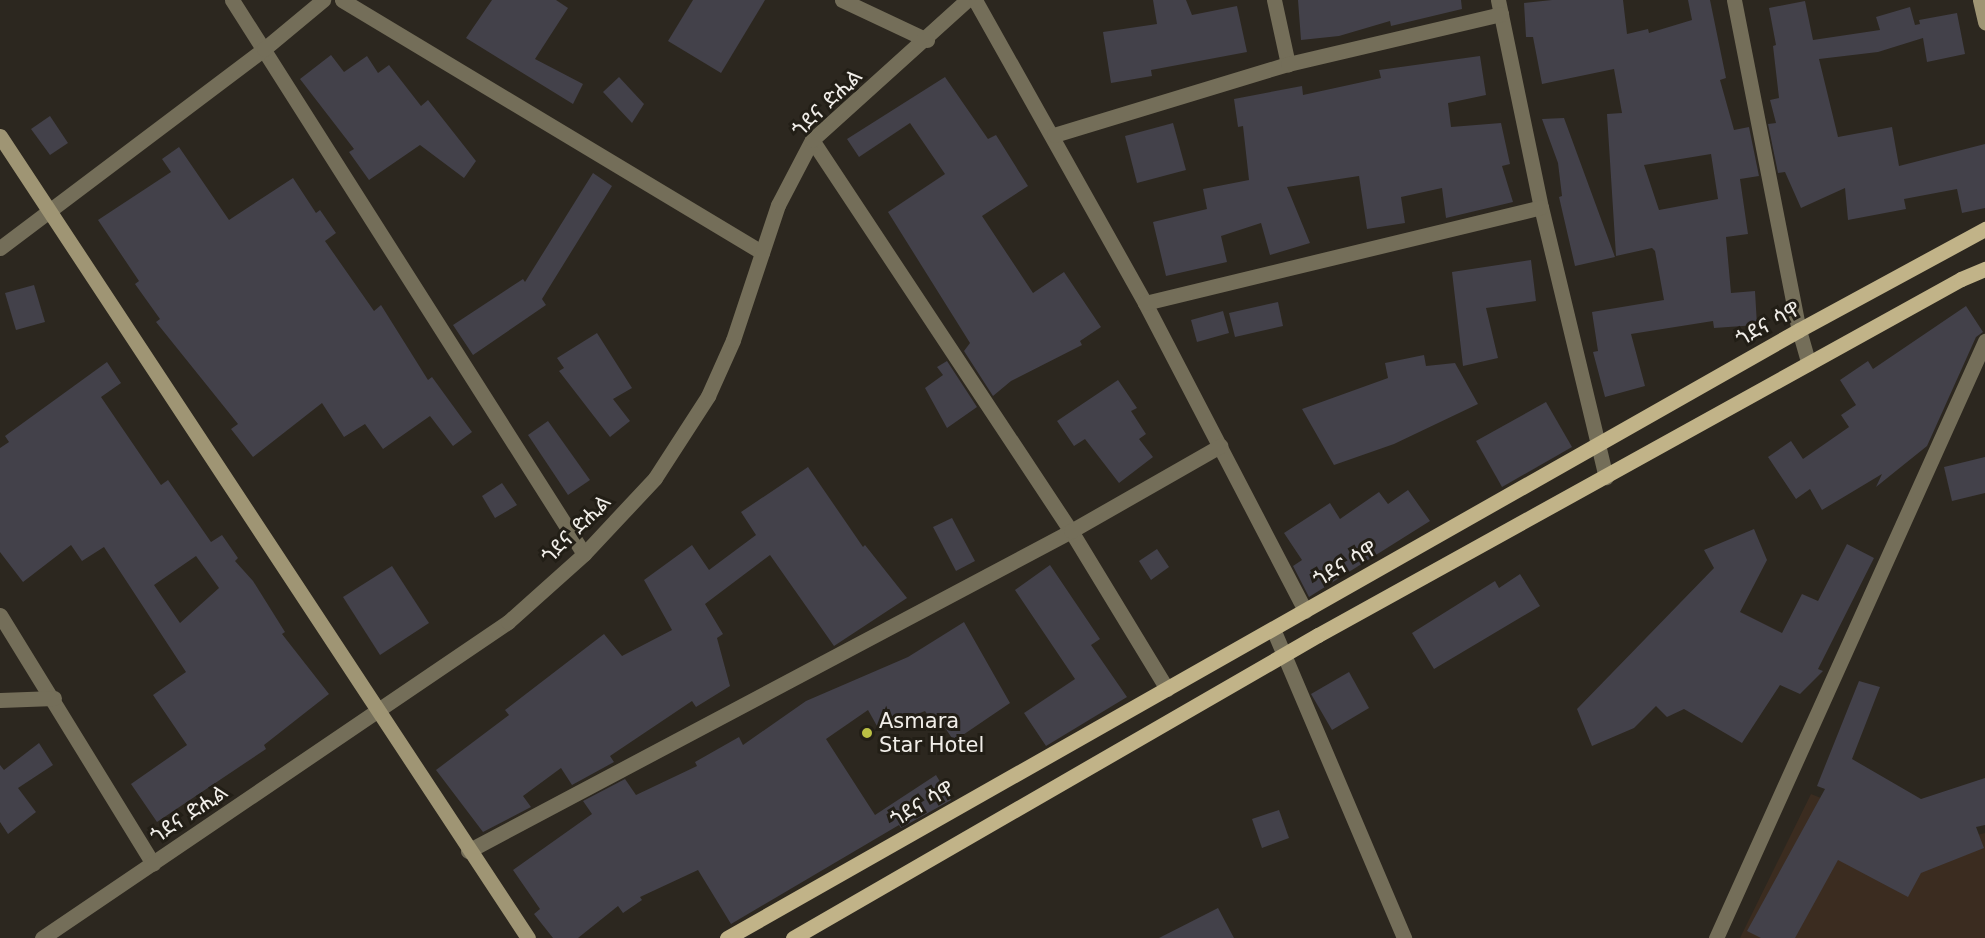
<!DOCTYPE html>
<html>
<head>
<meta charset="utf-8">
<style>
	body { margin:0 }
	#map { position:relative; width:1985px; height:938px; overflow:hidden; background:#2c271f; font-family:"DejaVu Sans","Noto Sans Ethiopic",sans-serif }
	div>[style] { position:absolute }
	.industrial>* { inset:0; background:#3b2c20 }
	.building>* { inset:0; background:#43414a }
	.street>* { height:15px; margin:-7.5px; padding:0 7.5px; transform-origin:7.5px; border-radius:7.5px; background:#746e59 }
	.secondary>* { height:15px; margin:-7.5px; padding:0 7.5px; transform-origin:7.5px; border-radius:7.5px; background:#9f9574 }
	.primary>* { height:15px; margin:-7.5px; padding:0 7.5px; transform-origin:7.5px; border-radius:7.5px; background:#c1b388 }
	.dots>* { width:16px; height:16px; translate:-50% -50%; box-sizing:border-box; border:3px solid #221e16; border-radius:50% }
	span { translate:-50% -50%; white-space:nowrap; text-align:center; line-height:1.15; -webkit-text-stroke:6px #221e16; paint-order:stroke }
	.street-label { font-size:21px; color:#f1eee9 }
	.poi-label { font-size:21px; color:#f1eee9 }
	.left { translate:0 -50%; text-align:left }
</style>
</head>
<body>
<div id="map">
	<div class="industrial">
		<i style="clip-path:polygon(1811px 794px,1938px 845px,1985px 833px,1985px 938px,1740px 938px)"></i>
	</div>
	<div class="building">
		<i style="clip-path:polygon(492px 0,556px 0,568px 8px,535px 59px,583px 84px,573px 104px,466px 38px)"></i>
		<i style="clip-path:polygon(693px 0,765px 0,721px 73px,668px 41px)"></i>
		<i style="clip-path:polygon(1153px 0,1186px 0,1192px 15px,1237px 6px,1247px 52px,1151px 70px,1152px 76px,1111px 83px,1103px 32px,1157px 24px)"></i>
		<i style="clip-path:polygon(1298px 0,1461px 0,1462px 9px,1391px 26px,1390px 21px,1339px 36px,1301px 40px)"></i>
		<i style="clip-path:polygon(evenodd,1552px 0,1623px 0,1627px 34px,1648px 29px,1649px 33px,1692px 20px,1688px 0,1710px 0,1726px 78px,1720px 80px,1734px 130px,1749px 127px,1759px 176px,1740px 179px,1748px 234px,1726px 237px,1731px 293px,1755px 291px,1757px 325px,1714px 328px,1713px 321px,1631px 334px,1645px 386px,1605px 397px,1593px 352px,1598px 351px,1592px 312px,1664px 300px,1655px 251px,1652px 248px,1616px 256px,1607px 114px,1622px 113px,1614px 69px,1542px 84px,1533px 37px,1526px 37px,1524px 3px,1552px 0,1711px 154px,1718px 199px,1659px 210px,1644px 165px,1711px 154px)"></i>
		<i style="clip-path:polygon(1805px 1px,1813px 40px,1880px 30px,1876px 17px,1910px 7px,1915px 25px,1920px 24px,1919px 20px,1957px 13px,1965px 54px,1927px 62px,1923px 38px,1878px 52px,1819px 59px,1838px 137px,1892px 127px,1899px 166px,1985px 144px,1985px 208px,1962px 213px,1957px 189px,1904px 199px,1906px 209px,1848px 220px,1845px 188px,1801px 208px,1785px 172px,1778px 173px,1768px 124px,1776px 123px,1770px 100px,1779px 98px,1773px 46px,1776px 45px,1769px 8px)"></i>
		<i style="clip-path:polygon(331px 55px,344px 72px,367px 56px,378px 73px,389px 65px,421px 106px,428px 100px,476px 161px,464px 178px,420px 145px,369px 180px,349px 152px,354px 149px,300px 79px)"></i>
		<i style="clip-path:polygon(1480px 56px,1486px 95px,1448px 103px,1451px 127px,1501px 123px,1510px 164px,1502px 166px,1513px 202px,1446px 218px,1442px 188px,1401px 197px,1405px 223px,1367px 229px,1359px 176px,1287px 187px,1310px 243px,1270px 255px,1261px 223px,1221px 236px,1227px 262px,1166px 276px,1153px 222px,1207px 209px,1203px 189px,1249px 180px,1243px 126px,1238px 127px,1234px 99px,1302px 86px,1303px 95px,1381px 78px,1379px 70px)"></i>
		<i style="clip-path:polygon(619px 77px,644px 104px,632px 123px,603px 92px)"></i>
		<i style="clip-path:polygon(945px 77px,988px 139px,996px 135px,1028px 186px,982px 216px,1033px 293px,1064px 272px,1101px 327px,1080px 341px,1082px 345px,1011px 381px,993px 396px,964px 351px,970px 343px,888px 212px,945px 174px,910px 123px,859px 157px,847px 139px)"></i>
		<i style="clip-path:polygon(50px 116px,68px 143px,50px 155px,31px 129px)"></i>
		<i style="clip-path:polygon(1564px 118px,1615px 257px,1575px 266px,1559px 197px,1562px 196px,1558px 163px,1542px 119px)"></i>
		<i style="clip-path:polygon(1173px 123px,1186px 170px,1137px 183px,1125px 136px)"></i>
		<i style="clip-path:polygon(179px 147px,229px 220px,293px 178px,316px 213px,320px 210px,336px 233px,325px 241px,374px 311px,381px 305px,428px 380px,432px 377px,472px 432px,453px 446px,430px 416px,383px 449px,365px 424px,344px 437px,322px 403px,253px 457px,231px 429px,238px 424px,156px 322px,160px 319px,135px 284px,139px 281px,98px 220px,171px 172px,162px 159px)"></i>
		<i style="clip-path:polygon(593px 173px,612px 186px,542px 299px,546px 305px,473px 355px,453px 325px,523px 279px,525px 282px)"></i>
		<i style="clip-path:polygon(1531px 260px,1536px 301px,1486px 308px,1498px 358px,1463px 366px,1452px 272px)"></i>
		<i style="clip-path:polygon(34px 285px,45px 322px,16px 330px,5px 293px)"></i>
		<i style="clip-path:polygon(1278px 302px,1283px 326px,1235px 337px,1229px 313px)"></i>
		<i style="clip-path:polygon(1966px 306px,1983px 332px,1976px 337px,1927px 446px,1876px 487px,1882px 474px,1822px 510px,1810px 489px,1796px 499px,1768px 457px,1791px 441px,1803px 459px,1849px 427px,1841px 415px,1856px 405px,1840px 380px,1868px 361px,1873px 369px)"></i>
		<i style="clip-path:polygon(1223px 311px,1229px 333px,1197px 342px,1191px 320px)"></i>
		<i style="clip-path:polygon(597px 333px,632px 388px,613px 399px,630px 421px,610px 437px,559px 371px,564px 368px,557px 358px)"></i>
		<i style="clip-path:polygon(1424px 355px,1426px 366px,1455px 363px,1478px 404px,1394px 444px,1334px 465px,1302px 409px,1388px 378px,1385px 363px)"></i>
		<i style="clip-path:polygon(947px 361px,977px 407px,947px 428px,925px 388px,943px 375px,937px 367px)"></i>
		<i style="clip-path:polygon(evenodd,107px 362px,121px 383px,101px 397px,161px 485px,168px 480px,211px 542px,222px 535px,238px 558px,235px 561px,253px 581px,285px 632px,282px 634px,329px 694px,264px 745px,266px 749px,157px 822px,131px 784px,187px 745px,153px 695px,186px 672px,104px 547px,82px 561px,71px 545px,23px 582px,0 552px,0 448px,9px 442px,5px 436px,107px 362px,196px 556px,219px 588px,180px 623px,154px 585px,196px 556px)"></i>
		<i style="clip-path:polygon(1118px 380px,1137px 408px,1131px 411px,1146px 434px,1139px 439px,1153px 457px,1119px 483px,1085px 439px,1074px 446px,1057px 421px)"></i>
		<i style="clip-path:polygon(1546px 402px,1572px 447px,1502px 487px,1476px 441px)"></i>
		<i style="clip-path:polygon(548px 421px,590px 480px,568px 495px,528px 435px)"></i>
		<i style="clip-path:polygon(1985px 457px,1985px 493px,1952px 501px,1944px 467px)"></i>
		<i style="clip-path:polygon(808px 467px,863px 547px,865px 545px,907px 598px,834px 646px,770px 555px,705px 604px,723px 634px,717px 638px,730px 686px,696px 707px,692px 701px,610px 756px,614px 762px,572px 785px,561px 768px,523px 796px,531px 807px,483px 832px,436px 770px,509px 715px,505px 710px,604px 634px,622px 656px,672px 630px,644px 580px,692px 545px,709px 570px,756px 535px,741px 512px)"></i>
		<i style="clip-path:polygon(502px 483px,517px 505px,495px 518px,482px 496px)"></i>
		<i style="clip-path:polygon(1408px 490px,1430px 521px,1309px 597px,1293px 566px,1302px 560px,1284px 533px,1330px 503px,1340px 519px,1379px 492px,1388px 504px)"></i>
		<i style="clip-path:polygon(952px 518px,975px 561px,956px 571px,933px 527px)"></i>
		<i style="clip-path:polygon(1754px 529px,1767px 560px,1740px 612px,1782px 633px,1802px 594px,1818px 601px,1847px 544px,1874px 558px,1818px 669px,1823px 671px,1800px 694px,1780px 685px,1742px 743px,1684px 709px,1667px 717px,1656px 706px,1634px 728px,1592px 746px,1577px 709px,1714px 568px,1704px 550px)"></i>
		<i style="clip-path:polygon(1157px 549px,1169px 567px,1151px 580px,1139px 561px)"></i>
		<i style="clip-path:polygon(1050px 565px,1100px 639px,1091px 645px,1127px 697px,1046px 746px,1024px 713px,1075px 679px,1015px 590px)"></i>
		<i style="clip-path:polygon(392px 566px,429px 623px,380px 655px,343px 597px)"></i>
		<i style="clip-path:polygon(1520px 574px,1540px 606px,1434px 669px,1412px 633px,1495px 581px,1499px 588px)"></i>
		<i style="clip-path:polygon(964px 622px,1010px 703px,954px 741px,941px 722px,935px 726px,925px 711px,901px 721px,898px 715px,877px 726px,868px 710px,826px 739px,875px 815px,936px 775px,951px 800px,901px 828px,899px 825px,731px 924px,698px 870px,640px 897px,642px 900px,623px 913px,618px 906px,578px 938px,553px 938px,534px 914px,540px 909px,513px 870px,592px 814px,583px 801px,625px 779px,636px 795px,697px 766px,695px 762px,739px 737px,743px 745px,806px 701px,908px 657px)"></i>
		<i style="clip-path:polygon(1349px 672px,1369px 708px,1332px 730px,1311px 694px)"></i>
		<i style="clip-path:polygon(1859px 681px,1880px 687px,1852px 759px,1921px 799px,1985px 778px,1985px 825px,1976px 827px,1984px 848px,1921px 873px,1908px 897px,1838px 860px,1795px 938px,1761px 938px,1747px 931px,1825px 789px,1817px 786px)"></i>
		<i style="clip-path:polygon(39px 743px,53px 765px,18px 788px,36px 812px,8px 834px,0 822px,0 765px,4px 770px)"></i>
		<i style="clip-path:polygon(1279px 810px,1289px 838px,1262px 848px,1252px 819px)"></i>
		<i style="clip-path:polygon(1218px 908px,1234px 938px,1159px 938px)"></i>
	</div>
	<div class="street">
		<i style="left:232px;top:0;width:656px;rotate:57.57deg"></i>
		<i style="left:342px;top:0;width:490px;rotate:31deg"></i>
		<i style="left:842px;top:0;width:94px;rotate:25.2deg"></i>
		<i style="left:975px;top:0;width:347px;rotate:60.7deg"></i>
		<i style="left:1145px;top:303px;width:347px;rotate:62.5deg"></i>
		<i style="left:1274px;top:0;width:66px;rotate:77.7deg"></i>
		<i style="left:1498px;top:0;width:211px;rotate:78.3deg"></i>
		<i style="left:1541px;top:207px;width:278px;rotate:76.5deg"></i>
		<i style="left:1734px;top:0;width:336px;rotate:78.9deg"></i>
		<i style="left:1799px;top:330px;width:35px;rotate:74deg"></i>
		<i style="left:1054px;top:135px;width:245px;rotate:-16.9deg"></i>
		<i style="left:1288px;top:64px;width:219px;rotate:-13.2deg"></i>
		<i style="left:812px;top:140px;width:469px;rotate:56.5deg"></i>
		<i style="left:1071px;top:531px;width:185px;rotate:58.7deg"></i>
		<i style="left:0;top:248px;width:331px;rotate:-37deg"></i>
		<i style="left:264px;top:49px;width:77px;rotate:-39.7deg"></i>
		<i style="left:1145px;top:303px;width:407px;rotate:-13.6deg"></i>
		<i style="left:0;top:615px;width:292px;rotate:58.4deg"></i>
		<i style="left:1273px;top:629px;width:336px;rotate:67deg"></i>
		<i style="left:0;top:700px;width:54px;rotate:-2.1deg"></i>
		<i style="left:468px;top:851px;width:683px;rotate:-27.95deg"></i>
		<i style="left:1071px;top:531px;width:172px;rotate:-29.7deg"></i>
		<i style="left:42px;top:938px;width:563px;rotate:-34.14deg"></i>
		<i style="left:508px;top:622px;width:102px;rotate:-41.8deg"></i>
		<i style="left:584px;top:554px;width:104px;rotate:-46.9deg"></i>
		<i style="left:655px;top:478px;width:98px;rotate:-57.1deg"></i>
		<i style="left:708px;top:396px;width:61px;rotate:-65.9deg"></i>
		<i style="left:733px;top:340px;width:142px;rotate:-71.6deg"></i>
		<i style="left:778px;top:205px;width:73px;rotate:-62.4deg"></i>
		<i style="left:812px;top:140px;width:209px;rotate:-42.1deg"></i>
		<i style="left:1716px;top:938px;width:655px;rotate:-65.74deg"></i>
	</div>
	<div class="secondary">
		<i style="left:1980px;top:0;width:23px;rotate:77deg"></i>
		<i style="left:0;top:136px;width:960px;rotate:56.64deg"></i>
	</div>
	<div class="primary">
		<i style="left:727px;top:938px;width:1232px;rotate:-29.56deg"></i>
		<i style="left:1799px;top:330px;width:212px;rotate:-28.5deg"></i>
		<i style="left:793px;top:938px;width:606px;rotate:-29.99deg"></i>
		<i style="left:1318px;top:635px;width:735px;rotate:-28.97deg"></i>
		<i style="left:1961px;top:279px;width:26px;rotate:-23deg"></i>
	</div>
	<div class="dots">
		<i style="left:867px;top:733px;background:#bbc044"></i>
	</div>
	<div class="street-label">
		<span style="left:827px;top:103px;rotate:-44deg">ጎደና ድሒል</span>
		<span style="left:1768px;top:324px;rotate:-29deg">ጎደና ሳዋ</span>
		<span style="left:576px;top:529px;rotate:-45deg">ጎደና ድሒል</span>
		<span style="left:1345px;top:564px;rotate:-30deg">ጎደና ሳዋ</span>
		<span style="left:922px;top:804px;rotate:-30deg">ጎደና ሳዋ</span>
		<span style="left:189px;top:814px;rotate:-34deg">ጎደና ድሒል</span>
	</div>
	<div class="poi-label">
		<span class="left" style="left:879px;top:733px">Asmara<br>Star Hotel</span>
	</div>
</div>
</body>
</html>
